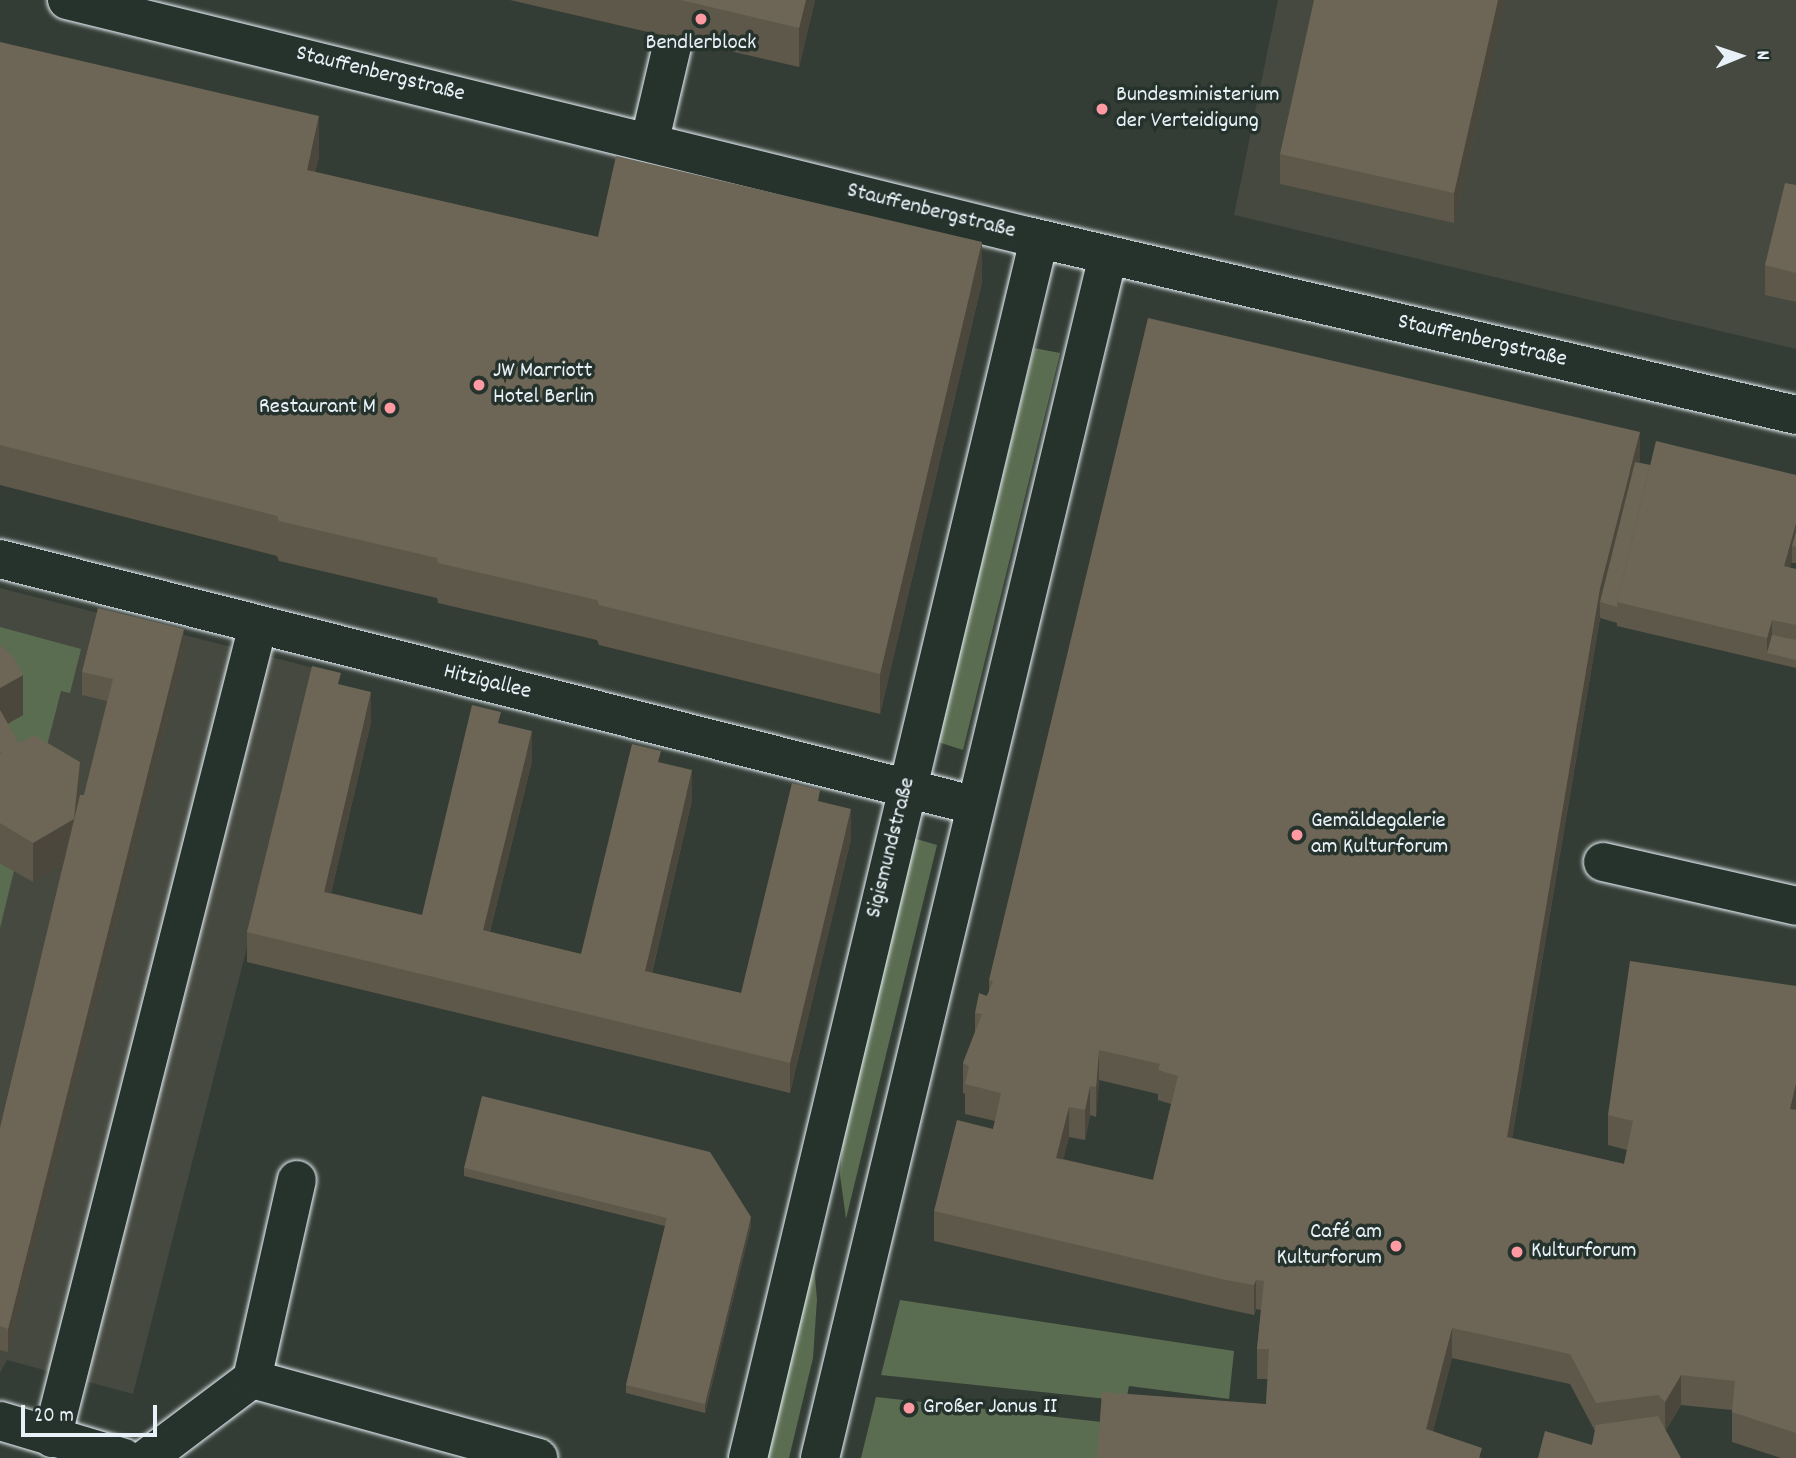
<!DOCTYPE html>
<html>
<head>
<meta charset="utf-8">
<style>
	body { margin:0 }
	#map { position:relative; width:1796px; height:1458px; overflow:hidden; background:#343d35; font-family:Dekko,sans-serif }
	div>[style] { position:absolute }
	.built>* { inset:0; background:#45493f }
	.green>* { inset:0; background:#5a6d50 }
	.roads { filter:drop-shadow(0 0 2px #e8f1f8) drop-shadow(0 0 2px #e8f1f8) }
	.minor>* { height:38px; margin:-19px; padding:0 19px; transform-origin:19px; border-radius:19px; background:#26332d }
	.wall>* { inset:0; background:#5e584a }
	.shaded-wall>* { inset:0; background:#4c473c }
	.building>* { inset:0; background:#6d6656 }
	.dots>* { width:19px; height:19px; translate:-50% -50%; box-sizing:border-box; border:4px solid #26332d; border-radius:50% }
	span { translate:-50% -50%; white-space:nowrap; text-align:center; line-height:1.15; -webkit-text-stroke:7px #26332d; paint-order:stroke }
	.poi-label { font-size:23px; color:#e8f1f8 }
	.left { translate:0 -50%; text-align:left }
	.right { translate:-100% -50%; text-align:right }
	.street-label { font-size:23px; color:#e8f1f8 }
	.north { position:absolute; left:1705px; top:21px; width:70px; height:70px; -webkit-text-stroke:5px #26332d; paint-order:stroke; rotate:88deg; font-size:19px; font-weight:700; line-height:28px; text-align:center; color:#e8f1f8 }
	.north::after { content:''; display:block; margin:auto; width:24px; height:32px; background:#e8f1f8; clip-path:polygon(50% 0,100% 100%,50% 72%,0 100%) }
	.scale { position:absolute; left:21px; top:1405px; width:136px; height:32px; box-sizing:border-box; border:4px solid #e8f1f8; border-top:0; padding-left:9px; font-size:21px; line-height:24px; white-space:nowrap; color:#e8f1f8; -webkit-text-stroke:5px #26332d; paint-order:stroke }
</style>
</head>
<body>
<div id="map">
	<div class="built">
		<i style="clip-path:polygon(1278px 0,1796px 0,1796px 349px,1234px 215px)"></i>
		<i style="clip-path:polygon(0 588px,318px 669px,133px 1394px,7px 1360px,0 1373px)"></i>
	</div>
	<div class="green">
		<i style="clip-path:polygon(1034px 348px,1060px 353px,963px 750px,938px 742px)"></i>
		<i style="clip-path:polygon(0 627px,81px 649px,70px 693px,61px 691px,39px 777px,0 750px)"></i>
		<i style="clip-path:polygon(913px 838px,937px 845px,846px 1219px,840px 1175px,844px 1128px)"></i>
		<i style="clip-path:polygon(0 863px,14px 871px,0 928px)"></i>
		<i style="clip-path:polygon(813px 1256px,817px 1299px,813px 1358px,789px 1458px,764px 1458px)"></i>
		<i style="clip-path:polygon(900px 1300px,1234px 1351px,1229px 1399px,1129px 1386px,1126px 1401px,881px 1375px)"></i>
		<i style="clip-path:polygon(876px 1397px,1102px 1422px,1099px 1458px,861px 1458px)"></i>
	</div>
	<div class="roads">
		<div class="minor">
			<i style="left:67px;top:0;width:989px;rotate:13.81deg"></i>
			<i style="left:1027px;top:236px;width:790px;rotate:13.1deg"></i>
			<i style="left:650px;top:140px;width:105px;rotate:-76.8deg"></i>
			<i style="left:0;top:559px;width:1004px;rotate:14.19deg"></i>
			<i style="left:1603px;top:862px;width:198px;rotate:12.8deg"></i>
			<i style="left:252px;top:1379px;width:204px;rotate:-77.3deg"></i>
			<i style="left:0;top:1421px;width:129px;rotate:16.6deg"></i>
			<i style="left:52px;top:1438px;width:839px;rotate:-75.78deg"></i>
			<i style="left:147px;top:1458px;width:131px;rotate:-37deg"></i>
			<i style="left:252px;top:1379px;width:297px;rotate:15.4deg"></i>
			<i style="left:748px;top:1458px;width:1253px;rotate:-76.57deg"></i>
			<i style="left:820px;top:1458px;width:1236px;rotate:-76.53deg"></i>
		</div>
	</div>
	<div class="wall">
		<i style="clip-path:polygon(510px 0,815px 0,799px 67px)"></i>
		<i style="clip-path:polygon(1505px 0,1454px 223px,1280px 184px,1280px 154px)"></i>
		<i style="clip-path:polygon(0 42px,319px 156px,315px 172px,598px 237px,982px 282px,880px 714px,599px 645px,597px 640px,438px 603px,437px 598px,279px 561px,277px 556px,0 485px)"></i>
		<i style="clip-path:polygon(1796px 185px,1796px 302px,1765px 295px,1765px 265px)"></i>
		<i style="clip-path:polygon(evenodd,1640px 463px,1650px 465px,1796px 475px,1796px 563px,1792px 563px,1792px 560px,1790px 568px,1796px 569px,1796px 668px,1617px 626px,1617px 623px,1600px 618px,1512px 1138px,1624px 1164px,1627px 1150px,1608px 1145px,1608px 1115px,1796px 986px,1796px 1458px,1781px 1458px,1732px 1442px,1732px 1410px,1681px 1405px,1666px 1430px,1592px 1445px,1595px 1431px,1570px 1384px,1452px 1358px,1433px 1431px,1482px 1458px,1266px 1404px,1268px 1379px,1257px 1379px,1257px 1349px,1261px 1310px,1256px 1309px,1254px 1315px,1226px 1309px,934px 1241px,934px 1211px,993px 1129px,995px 1121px,965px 1114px,965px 1094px,963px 1093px,963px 1063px,975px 1032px,975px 1013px,989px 992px,989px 980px,1640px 463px,1099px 1080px,1158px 1094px,1158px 1100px,1171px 1104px,1153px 1180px,1063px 1159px,1069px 1137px,1085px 1140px,1090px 1115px,1096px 1117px,1099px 1080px)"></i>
		<i style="clip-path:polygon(0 645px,23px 715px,8px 724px,19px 743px,80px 795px,84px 795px,107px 701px,82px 695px,82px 672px,184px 653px,8px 1352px,0 1350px,0 1128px,63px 865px,33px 882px,0 863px)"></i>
		<i style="clip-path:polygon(341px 685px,371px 722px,331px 893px,422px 915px,501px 723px,532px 761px,490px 932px,581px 954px,661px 763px,692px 800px,652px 973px,741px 993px,820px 801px,851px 839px,790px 1093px,247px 962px,247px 932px)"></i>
		<i style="clip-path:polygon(464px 1168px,751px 1226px,705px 1413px,626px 1393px,626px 1385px,665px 1226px,464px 1176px)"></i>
	</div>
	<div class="shaded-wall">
		<i style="clip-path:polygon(806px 0,815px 0,799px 67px,799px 28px)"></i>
		<i style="clip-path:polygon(1498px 0,1505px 0,1454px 223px,1454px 193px)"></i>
		<i style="clip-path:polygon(319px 116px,319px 156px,307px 210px,307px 170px)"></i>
		<i style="clip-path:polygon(982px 242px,982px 282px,880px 714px,880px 674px)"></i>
		<i style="clip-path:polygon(1640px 432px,1640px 462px,1604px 603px,1600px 602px,1600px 618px,1507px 1166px,1507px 1137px,1600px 588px)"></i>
		<i style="clip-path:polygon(1796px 523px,1796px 547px,1792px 546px,1792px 560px,1784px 590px,1784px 566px)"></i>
		<i style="clip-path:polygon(1772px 620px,1772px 643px,1767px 653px,1767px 638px)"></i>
		<i style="clip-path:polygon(184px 629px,184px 653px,8px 1352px,8px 1329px)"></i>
		<i style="clip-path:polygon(23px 675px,23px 715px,0 728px,0 688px)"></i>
		<i style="clip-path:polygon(371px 692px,371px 722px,324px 922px,324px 892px)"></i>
		<i style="clip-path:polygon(532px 731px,532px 761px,483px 960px,483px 930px)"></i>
		<i style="clip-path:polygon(80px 762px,80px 801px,74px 859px,33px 882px,33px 843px)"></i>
		<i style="clip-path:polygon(692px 770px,692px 800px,645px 1001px,645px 971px)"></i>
		<i style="clip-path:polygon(851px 809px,851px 839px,790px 1093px,790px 1063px)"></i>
		<i style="clip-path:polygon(1099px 1050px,1099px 1080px,1096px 1117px,1096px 1087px)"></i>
		<i style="clip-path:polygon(1796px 1083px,1796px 1113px,1790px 1109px)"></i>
		<i style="clip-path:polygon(1090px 1086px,1090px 1115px,1085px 1140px,1085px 1110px)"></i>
		<i style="clip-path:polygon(1069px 1107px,1069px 1137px,1056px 1188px,1056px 1158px)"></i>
		<i style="clip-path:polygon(751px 1217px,751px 1226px,705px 1413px,705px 1404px)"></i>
		<i style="clip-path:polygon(1256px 1280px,1256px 1309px,1254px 1315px,1254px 1285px)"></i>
		<i style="clip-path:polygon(1452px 1328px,1452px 1358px,1426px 1458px,1426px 1429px)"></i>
		<i style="clip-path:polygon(1681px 1375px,1681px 1405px,1665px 1432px,1665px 1402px)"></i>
	</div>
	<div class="building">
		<i style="clip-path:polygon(681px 0,806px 0,799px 28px)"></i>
		<i style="clip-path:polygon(1314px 0,1498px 0,1454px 193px,1280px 154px)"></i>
		<i style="clip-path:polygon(0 42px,319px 116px,307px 170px,598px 237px,616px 156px,982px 242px,880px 674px,599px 605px,597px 600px,438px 563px,437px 558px,279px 521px,277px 516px,0 445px)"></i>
		<i style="clip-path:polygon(1785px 183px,1796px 185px,1796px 273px,1765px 265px)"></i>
		<i style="clip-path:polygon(evenodd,1148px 318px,1640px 432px,1600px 588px,1507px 1137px,1624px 1164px,1633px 1121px,1608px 1115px,1630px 961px,1796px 986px,1796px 1083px,1790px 1109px,1796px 1110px,1796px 1433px,1732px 1412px,1735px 1381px,1681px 1375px,1665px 1402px,1658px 1395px,1596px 1403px,1570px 1354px,1452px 1328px,1426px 1429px,1482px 1448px,1479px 1458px,1097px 1458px,1102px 1392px,1266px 1404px,1269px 1349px,1257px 1349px,1264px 1281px,1256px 1280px,1254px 1285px,1226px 1280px,934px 1211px,957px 1120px,993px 1129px,1001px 1093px,965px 1084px,969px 1066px,963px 1063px,982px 1014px,975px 1013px,979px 993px,987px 996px,993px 981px,989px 980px,1148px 318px,1099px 1050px,1160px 1064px,1158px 1070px,1178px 1076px,1153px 1180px,1056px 1158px,1069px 1107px,1085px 1110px,1090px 1086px,1096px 1087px,1099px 1050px)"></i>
		<i style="clip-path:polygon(1656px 441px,1796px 475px,1796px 523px,1784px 566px,1796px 569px,1796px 625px,1772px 620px,1767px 638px,1617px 602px)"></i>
		<i style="clip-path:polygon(1635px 462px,1650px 465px,1617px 602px,1617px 607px,1600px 602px)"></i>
		<i style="clip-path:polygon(1796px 532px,1796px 547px,1792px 546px)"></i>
		<i style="clip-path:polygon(98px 608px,184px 629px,8px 1329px,0 1326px,0 1128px,80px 795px,84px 795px,113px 679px,82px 672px)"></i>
		<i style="clip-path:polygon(1772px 635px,1796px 640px,1796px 660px,1767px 653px)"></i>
		<i style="clip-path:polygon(0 645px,14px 657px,23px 675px,0 688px)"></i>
		<i style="clip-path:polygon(312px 666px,341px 673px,338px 684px,371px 692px,324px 892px,422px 915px,472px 705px,501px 712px,498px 723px,532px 731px,483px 930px,581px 954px,632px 744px,661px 751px,658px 762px,692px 770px,645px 971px,741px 993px,792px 783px,820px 790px,818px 801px,851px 809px,790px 1063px,247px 932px)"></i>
		<i style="clip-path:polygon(0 710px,19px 743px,34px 735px,80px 762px,74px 819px,33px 843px,0 823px,0 754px,1px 753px,0 751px)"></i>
		<i style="clip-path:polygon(482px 1096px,710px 1152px,751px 1217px,705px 1404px,626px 1385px,667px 1218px,464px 1168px)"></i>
		<i style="clip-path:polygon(1658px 1416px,1681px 1458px,1538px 1458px,1545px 1431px,1592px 1445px,1596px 1425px)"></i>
	</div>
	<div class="dots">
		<i style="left:701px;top:19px;background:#ff9aa2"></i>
		<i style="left:1102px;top:109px;background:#ff9aa2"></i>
		<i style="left:479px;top:385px;background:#ff9aa2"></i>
		<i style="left:390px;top:408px;background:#ff9aa2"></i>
		<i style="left:1297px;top:835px;background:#ff9aa2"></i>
		<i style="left:1396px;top:1246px;background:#ff9aa2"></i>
		<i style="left:1517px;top:1252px;background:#ff9aa2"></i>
		<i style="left:909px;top:1408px;background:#ff9aa2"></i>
	</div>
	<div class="poi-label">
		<span style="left:701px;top:44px">Bendlerblock</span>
		<span class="left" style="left:1116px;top:109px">Bundesministerium<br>der Verteidigung</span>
		<span class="left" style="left:493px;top:385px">JW Marriott<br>Hotel Berlin</span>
		<span class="right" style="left:376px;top:408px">Restaurant M</span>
		<span class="left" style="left:1311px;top:835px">Gemäldegalerie<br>am Kulturforum</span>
		<span class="right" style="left:1382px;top:1246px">Café am<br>Kulturforum</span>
		<span class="left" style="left:1531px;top:1252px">Kulturforum</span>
		<span class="left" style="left:923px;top:1408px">Großer Janus II</span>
	</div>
	<div class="street-label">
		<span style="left:380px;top:75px;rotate:14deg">Stauffenbergstraße</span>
		<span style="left:931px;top:212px;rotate:14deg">Stauffenbergstraße</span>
		<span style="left:1482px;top:342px;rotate:13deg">Stauffenbergstraße</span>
		<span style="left:487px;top:683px;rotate:14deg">Hitzigallee</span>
		<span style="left:892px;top:848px;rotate:-76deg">Sigismundstraße</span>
	</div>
	<div class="north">N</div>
	<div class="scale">20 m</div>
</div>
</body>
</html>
